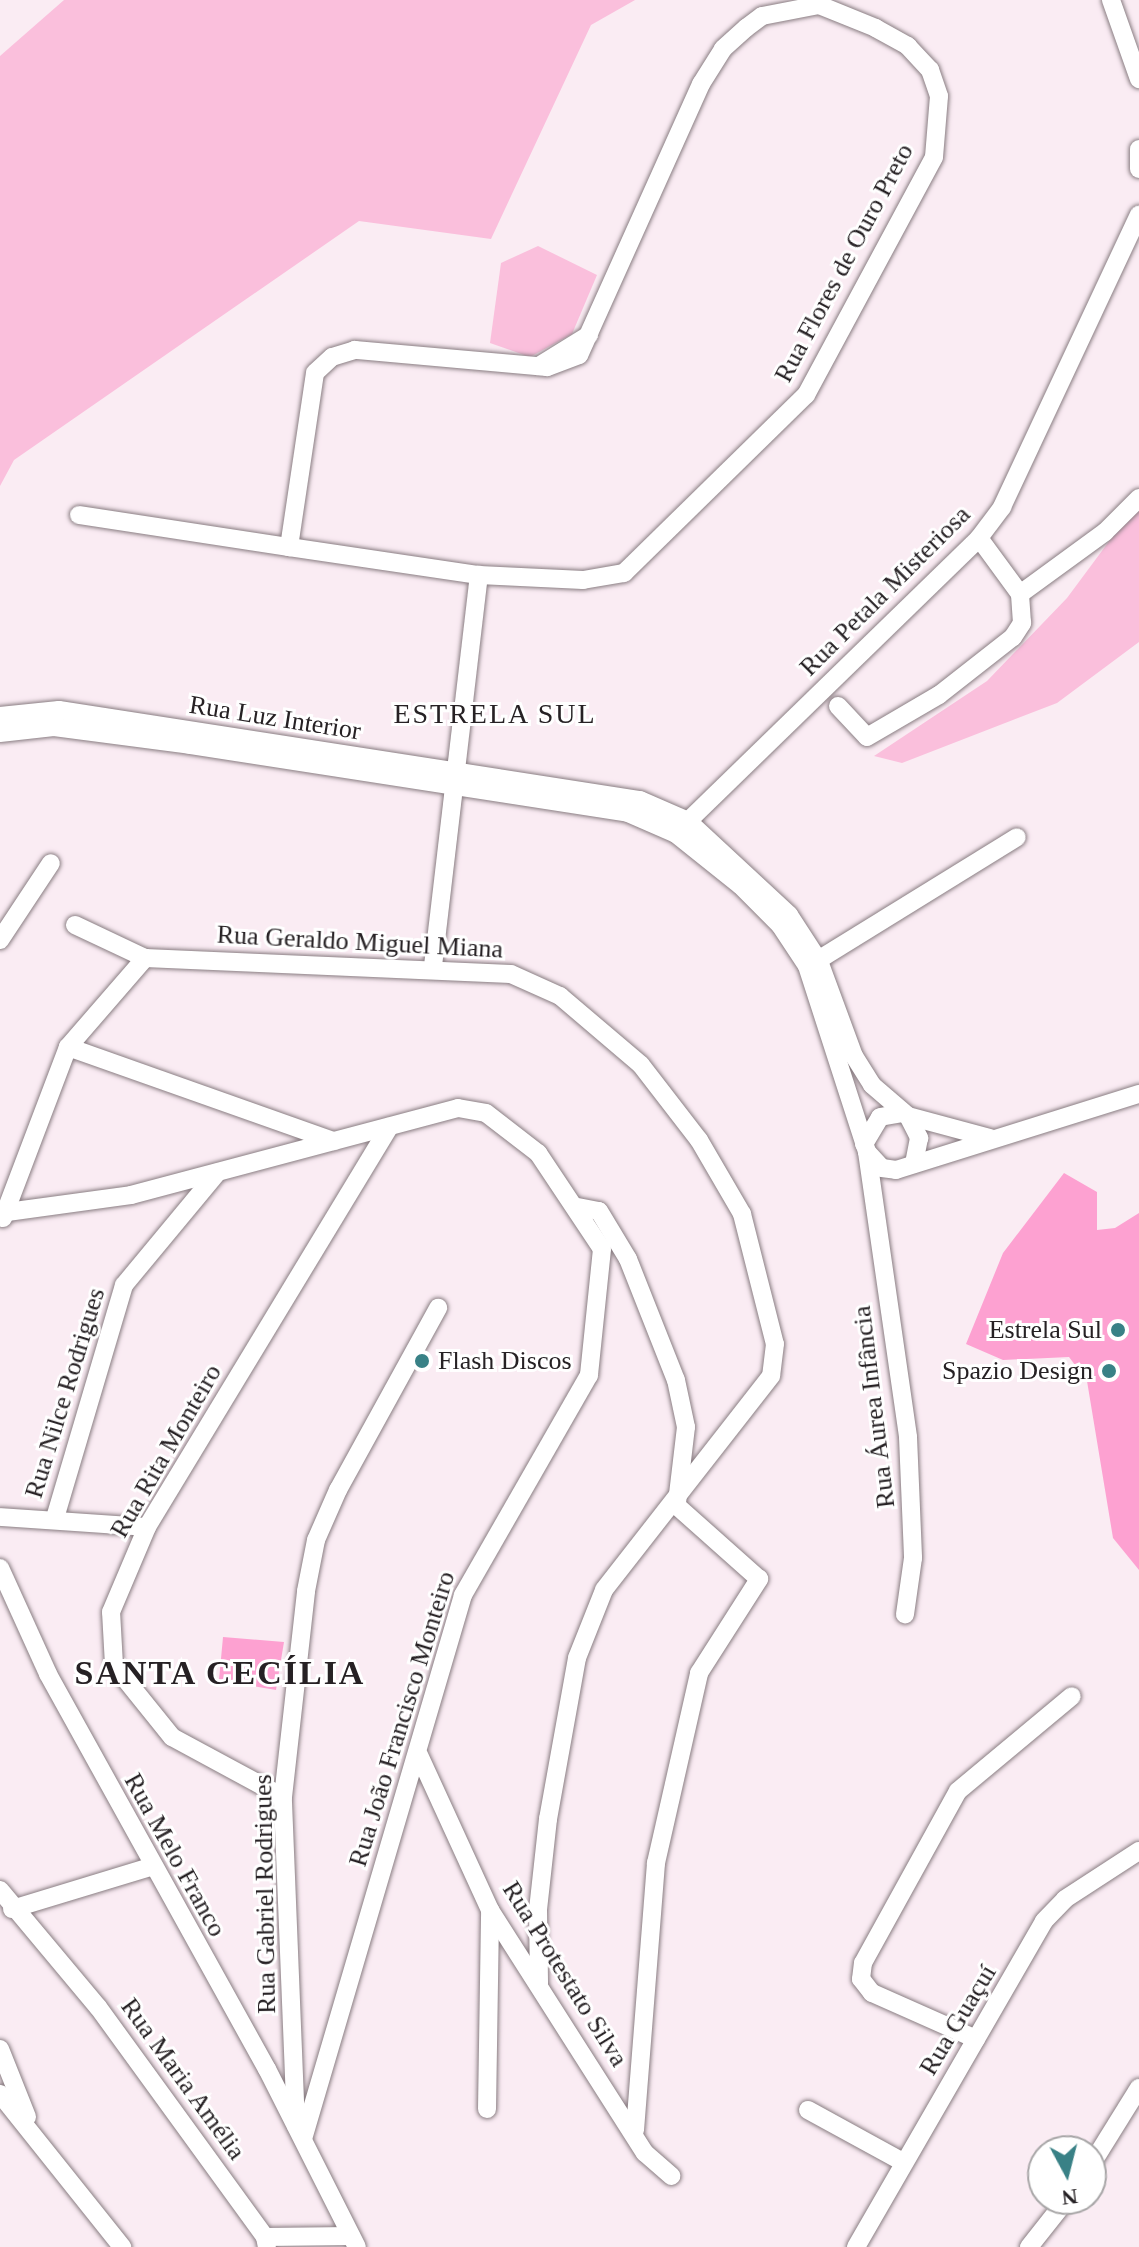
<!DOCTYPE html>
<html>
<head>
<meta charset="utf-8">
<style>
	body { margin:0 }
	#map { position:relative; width:1139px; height:2247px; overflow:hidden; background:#faecf3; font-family:"Times New Roman",serif }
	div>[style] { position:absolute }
	.green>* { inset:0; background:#fabfdc }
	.building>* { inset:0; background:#fda1d1 }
	.roads { filter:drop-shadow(0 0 2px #897d82) drop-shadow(0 0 2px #897d82) }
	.minor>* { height:18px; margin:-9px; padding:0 9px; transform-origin:9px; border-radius:9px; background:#fff }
	.dots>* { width:22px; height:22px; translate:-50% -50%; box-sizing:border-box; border:4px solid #fff; border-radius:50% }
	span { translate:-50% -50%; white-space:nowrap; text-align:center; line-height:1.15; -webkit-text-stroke:6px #fff; paint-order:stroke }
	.street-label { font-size:26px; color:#262124 }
	.poi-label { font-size:26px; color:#262124 }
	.right { translate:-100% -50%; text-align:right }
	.left { translate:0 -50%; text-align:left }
	.neighbourhood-label { font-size:28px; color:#262124; letter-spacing:2px }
	.district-label { font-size:34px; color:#262124; font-weight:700; letter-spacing:2px }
	.north { position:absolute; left:1027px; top:2135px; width:80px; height:80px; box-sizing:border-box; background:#fff; border:2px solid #a8a6a7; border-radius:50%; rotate:173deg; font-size:22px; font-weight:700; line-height:32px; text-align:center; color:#262124 }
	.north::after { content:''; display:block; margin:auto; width:28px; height:36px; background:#398186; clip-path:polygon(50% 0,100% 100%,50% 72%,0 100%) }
</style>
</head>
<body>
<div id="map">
	<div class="green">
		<i style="clip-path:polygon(64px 0,635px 0,591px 25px,491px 239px,359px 221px,14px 460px,0 486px,0 56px)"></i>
		<i style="clip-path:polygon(538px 246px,597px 275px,572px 334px,530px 357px,490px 343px,501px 263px)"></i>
		<i style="clip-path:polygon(1139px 501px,1139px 642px,1057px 703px,902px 763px,874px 756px,987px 681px,1067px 598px)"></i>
	</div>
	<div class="building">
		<i style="clip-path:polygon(1064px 1173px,1097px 1192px,1097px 1230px,1115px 1228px,1139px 1213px,1139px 1570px,1113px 1538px,1087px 1381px,1069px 1357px,1003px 1360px,966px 1344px,1003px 1253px)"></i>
		<i style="clip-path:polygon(223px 1637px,284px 1642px,276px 1690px,219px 1680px)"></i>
	</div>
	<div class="roads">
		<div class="minor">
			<i style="left:1111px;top:0;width:84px;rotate:70.5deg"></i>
			<i style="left:1139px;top:149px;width:20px;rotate:90deg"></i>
			<i style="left:539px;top:366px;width:59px;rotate:-31.8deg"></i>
			<i style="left:79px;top:515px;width:212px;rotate:8.7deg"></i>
			<i style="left:289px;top:547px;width:192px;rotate:8.4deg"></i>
			<i style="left:479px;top:575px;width:104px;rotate:2.8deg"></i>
			<i style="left:583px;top:580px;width:42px;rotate:-9.7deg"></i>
			<i style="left:624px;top:573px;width:255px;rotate:-44.4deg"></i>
			<i style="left:806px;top:395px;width:270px;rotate:-61.7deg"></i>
			<i style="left:934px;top:157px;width:61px;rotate:-85.3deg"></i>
			<i style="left:939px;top:96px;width:28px;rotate:-109deg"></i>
			<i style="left:930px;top:70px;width:33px;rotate:-133deg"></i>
			<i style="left:908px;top:46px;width:37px;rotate:-151deg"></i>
			<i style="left:876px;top:28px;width:61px;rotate:-158deg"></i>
			<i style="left:819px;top:5px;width:58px;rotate:169.1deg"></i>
			<i style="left:762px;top:16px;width:20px;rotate:143deg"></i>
			<i style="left:746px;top:28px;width:31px;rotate:138deg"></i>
			<i style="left:723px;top:49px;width:41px;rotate:122.2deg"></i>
			<i style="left:701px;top:84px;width:297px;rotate:114.2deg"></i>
			<i style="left:579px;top:355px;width:34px;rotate:159deg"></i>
			<i style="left:547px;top:367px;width:193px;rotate:-174.9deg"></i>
			<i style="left:355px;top:350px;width:24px;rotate:163deg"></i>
			<i style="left:332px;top:357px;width:23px;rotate:137deg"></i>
			<i style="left:315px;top:373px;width:176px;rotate:98.5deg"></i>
			<i style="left:979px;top:538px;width:69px;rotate:53.8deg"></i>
			<i style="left:1020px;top:594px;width:105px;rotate:-36.1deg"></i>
			<i style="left:1105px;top:532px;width:48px;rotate:-45deg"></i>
			<i style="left:838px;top:706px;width:42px;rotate:46.9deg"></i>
			<i style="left:867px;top:737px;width:83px;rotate:-30.3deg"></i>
			<i style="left:939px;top:695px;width:94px;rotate:-38.1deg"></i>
			<i style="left:1013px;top:637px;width:17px;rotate:-57deg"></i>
			<i style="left:1022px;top:623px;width:29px;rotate:-94deg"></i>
			<i style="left:0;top:716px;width:59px;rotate:-5.8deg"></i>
			<i style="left:59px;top:710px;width:588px;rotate:8.81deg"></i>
			<i style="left:640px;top:800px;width:52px;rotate:23.6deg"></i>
			<i style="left:688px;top:821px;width:138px;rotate:42.9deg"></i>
			<i style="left:789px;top:915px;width:55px;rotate:56.9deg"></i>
			<i style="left:819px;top:961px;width:101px;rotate:69.8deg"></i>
			<i style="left:854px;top:1056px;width:34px;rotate:58deg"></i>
			<i style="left:872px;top:1085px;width:48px;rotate:40.7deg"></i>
			<i style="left:908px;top:1116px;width:85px;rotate:15deg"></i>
			<i style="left:0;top:733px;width:54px;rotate:-6.3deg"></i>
			<i style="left:54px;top:727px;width:137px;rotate:7.5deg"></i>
			<i style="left:190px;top:745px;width:443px;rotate:8.8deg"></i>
			<i style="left:628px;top:813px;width:52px;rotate:23.6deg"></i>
			<i style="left:676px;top:834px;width:82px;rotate:38.6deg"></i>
			<i style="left:740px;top:885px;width:57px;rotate:45deg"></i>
			<i style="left:780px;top:925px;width:49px;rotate:56.6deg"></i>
			<i style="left:807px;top:966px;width:195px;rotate:72.1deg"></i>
			<i style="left:867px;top:1152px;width:22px;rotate:47deg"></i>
			<i style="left:882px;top:1168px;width:14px;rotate:8deg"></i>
			<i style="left:896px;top:1170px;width:255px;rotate:-17.4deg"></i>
			<i style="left:680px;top:829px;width:417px;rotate:-44.2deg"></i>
			<i style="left:979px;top:538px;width:39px;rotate:-53deg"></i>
			<i style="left:1002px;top:507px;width:323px;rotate:-64.9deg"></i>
			<i style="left:75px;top:925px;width:77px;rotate:25.2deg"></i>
			<i style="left:145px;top:958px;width:366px;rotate:2.5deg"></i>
			<i style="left:511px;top:974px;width:54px;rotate:24.2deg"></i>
			<i style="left:560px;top:996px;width:106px;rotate:40.4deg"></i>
			<i style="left:641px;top:1065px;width:95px;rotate:52.3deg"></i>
			<i style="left:699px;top:1140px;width:86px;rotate:59.8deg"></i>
			<i style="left:742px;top:1214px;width:134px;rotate:75.8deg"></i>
			<i style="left:775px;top:1344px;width:32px;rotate:97deg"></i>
			<i style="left:771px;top:1376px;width:271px;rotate:128deg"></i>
			<i style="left:604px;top:1590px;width:73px;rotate:111.7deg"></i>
			<i style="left:577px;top:1658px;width:164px;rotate:100.2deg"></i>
			<i style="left:548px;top:1819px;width:92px;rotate:96.3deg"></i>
			<i style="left:538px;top:1910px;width:74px;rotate:89.2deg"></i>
			<i style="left:0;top:940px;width:92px;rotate:-56.5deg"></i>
			<i style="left:810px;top:965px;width:243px;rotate:-31.7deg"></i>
			<i style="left:433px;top:966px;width:394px;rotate:-83.3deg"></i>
			<i style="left:68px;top:1047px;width:282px;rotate:19.5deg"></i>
			<i style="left:908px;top:1116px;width:25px;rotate:63deg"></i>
			<i style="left:919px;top:1138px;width:26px;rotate:101deg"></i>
			<i style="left:864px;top:1144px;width:31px;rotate:-59deg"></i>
			<i style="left:880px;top:1117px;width:22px;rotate:-10deg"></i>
			<i style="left:867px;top:1152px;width:288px;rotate:81.8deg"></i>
			<i style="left:908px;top:1437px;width:121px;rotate:87.6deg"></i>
			<i style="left:913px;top:1558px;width:57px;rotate:98.1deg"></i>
			<i style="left:578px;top:1207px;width:21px;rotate:11deg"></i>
			<i style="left:599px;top:1211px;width:56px;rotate:58.9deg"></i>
			<i style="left:628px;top:1259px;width:130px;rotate:68.4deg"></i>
			<i style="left:676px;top:1380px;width:48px;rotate:78deg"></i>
			<i style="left:686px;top:1427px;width:76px;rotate:96.8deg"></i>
			<i style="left:0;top:1213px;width:132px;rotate:-7.8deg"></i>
			<i style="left:131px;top:1195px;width:338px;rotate:-14.9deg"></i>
			<i style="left:458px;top:1108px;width:28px;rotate:10deg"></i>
			<i style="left:486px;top:1113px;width:66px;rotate:37.6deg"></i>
			<i style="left:538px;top:1153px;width:115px;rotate:56.3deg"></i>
			<i style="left:602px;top:1249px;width:127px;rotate:95.9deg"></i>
			<i style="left:589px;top:1375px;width:254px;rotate:119.8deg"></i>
			<i style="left:463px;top:1595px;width:567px;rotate:106.39deg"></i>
			<i style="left:3px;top:1218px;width:183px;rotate:-69.2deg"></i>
			<i style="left:68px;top:1047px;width:118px;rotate:-49.1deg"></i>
			<i style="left:0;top:1517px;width:147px;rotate:3.9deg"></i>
			<i style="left:55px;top:1518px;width:243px;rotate:-73.5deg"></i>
			<i style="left:124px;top:1285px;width:146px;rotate:-50.3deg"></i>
			<i style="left:0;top:1568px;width:116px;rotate:65.6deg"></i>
			<i style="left:48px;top:1674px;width:452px;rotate:61deg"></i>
			<i style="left:267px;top:2069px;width:199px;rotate:63.2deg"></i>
			<i style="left:419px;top:1755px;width:170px;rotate:65.4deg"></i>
			<i style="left:490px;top:1910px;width:288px;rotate:57.5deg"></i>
			<i style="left:645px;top:2153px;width:35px;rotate:41deg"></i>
			<i style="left:283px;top:1797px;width:126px;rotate:-151.6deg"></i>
			<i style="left:172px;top:1737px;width:92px;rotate:-128.9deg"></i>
			<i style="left:114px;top:1665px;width:53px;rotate:-93.2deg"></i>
			<i style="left:111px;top:1612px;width:92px;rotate:-67deg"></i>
			<i style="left:147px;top:1527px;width:468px;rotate:-58.8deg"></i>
			<i style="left:0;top:1890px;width:153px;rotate:50.1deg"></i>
			<i style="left:98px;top:2007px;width:284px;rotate:54deg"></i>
			<i style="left:265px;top:2237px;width:10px;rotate:79deg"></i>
			<i style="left:12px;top:1909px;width:144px;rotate:-16.9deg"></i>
			<i style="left:976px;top:2039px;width:114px;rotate:-156.1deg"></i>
			<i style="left:872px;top:1993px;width:18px;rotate:-128deg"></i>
			<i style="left:861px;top:1979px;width:16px;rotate:-83deg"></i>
			<i style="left:863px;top:1963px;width:196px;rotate:-61.1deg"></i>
			<i style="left:958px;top:1791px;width:148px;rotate:-39.8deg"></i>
			<i style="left:0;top:2049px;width:73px;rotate:68.3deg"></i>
			<i style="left:0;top:2094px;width:196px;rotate:51.4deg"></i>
			<i style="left:487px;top:2109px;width:199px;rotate:-89.1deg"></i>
			<i style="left:808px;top:2110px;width:108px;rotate:28.7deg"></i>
			<i style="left:296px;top:2126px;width:329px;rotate:-92.3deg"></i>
			<i style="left:283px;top:1797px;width:207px;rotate:-83.6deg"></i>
			<i style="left:306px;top:1591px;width:52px;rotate:-78.9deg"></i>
			<i style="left:316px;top:1540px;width:55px;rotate:-66.3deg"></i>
			<i style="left:338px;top:1490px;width:208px;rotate:-61.2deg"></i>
			<i style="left:635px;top:2130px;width:268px;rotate:-85.5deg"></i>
			<i style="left:656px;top:1863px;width:195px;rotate:-77.2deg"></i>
			<i style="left:699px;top:1673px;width:112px;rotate:-57.4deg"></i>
			<i style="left:759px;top:1579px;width:111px;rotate:-138.3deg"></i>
			<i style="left:1091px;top:2165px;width:91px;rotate:-58.1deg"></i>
			<i style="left:265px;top:2237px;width:86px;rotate:-0.7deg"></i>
			<i style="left:856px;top:2247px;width:376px;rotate:-60deg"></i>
			<i style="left:1044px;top:1921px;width:30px;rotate:-46deg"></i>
			<i style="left:1065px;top:1899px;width:88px;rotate:-33deg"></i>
			<i style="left:1029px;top:2247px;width:61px;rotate:-51.6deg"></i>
		</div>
	</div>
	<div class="dots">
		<i style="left:1118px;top:1330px;background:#398186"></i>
		<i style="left:422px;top:1361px;background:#398186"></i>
		<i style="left:1109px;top:1371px;background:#398186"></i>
	</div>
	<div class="street-label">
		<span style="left:844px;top:263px;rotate:-62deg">Rua Flores de Ouro Preto</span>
		<span style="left:885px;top:591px;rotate:-45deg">Rua Petala Misteriosa</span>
		<span style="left:275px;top:718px;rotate:9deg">Rua Luz Interior</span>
		<span style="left:360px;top:942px;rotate:3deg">Rua Geraldo Miguel Miana</span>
		<span style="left:65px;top:1393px;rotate:-73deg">Rua Nilce Rodrigues</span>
		<span style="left:874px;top:1407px;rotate:-97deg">Rua Áurea Infância</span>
		<span style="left:166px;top:1451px;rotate:-60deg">Rua Rita Monteiro</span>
		<span style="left:402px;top:1719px;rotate:-73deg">Rua João Francisco Monteiro</span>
		<span style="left:175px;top:1855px;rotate:61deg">Rua Melo Franco</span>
		<span style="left:265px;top:1894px;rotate:-91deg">Rua Gabriel Rodrigues</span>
		<span style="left:565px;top:1974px;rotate:58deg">Rua Protestato Silva</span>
		<span style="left:958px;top:2020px;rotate:-59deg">Rua Guaçuí</span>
		<span style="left:183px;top:2079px;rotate:54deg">Rua Maria Amélia</span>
	</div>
	<div class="poi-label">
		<span class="right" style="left:1102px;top:1330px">Estrela Sul</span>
		<span class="left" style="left:438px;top:1361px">Flash Discos</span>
		<span class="right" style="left:1093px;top:1371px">Spazio Design</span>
	</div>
	<div class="neighbourhood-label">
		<span style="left:495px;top:714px">ESTRELA SUL</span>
	</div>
	<div class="district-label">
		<span style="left:220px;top:1673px">SANTA CECÍLIA</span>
	</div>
	<div class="north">N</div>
</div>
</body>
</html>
